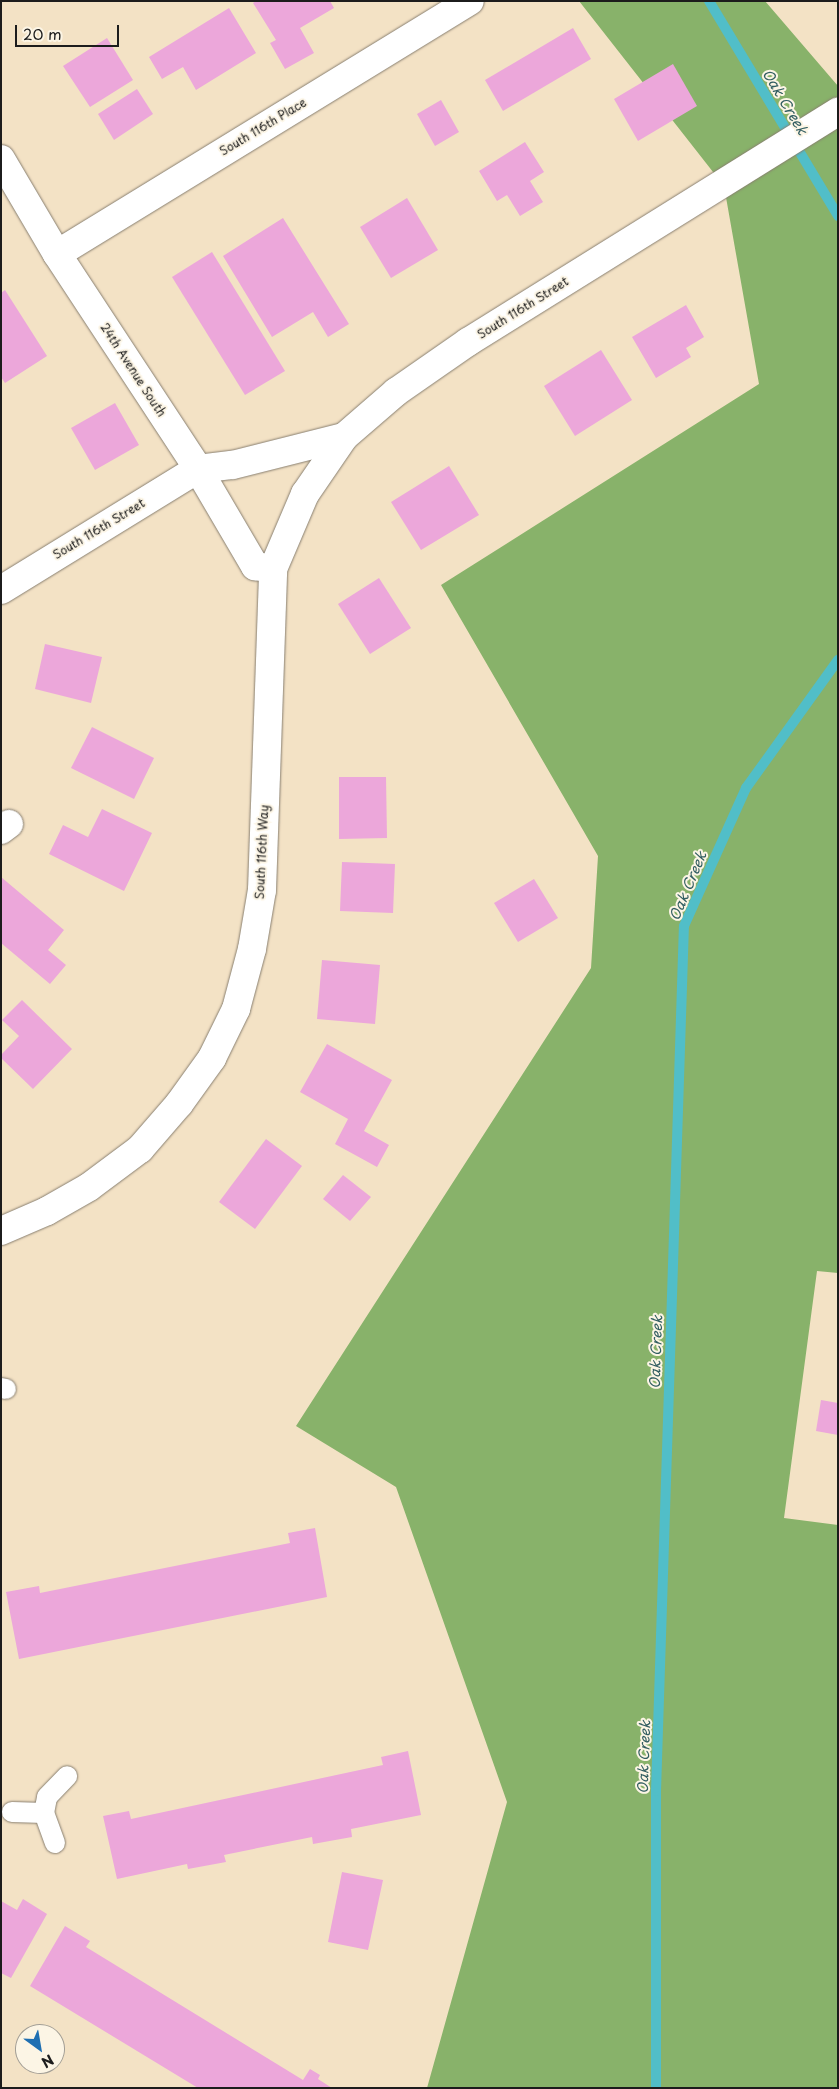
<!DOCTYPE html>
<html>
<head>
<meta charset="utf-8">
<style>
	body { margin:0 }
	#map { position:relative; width:839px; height:2089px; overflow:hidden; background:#f3e2c5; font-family:"Playpen Sans",sans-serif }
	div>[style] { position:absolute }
	.forest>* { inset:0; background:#88b26a }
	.stream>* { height:10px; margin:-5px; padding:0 5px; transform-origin:5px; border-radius:5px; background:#51bec8 }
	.building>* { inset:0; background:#eca7da }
	.roads { filter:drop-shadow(0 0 1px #887f70) drop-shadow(0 0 1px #887f70) }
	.service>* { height:20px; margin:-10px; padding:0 10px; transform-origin:10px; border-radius:10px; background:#fff }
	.minor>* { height:28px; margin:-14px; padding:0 14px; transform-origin:14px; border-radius:14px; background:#fff }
	.tertiary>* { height:28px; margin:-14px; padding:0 14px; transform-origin:14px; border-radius:14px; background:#fff }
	span { translate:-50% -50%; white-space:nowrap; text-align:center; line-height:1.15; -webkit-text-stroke:4px #fcf5e5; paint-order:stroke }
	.street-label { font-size:12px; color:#1c1c1c }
	.water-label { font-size:14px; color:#315d61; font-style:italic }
	.frame { position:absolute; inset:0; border:2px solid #1c1c1c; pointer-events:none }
	.north { position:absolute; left:15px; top:2024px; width:50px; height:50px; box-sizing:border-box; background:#fcf5e5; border:1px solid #a29e95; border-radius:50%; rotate:148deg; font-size:14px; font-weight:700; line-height:20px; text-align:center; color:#1c1c1c }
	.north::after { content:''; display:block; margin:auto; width:18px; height:22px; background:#1f6fb2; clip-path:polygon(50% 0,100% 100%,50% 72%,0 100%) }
	.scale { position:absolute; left:15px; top:25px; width:104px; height:22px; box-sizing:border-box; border:2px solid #1c1c1c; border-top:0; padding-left:6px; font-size:15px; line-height:18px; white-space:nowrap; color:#1c1c1c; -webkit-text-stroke:4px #fcf5e5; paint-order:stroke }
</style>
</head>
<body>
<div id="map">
	<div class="forest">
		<i style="clip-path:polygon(579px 1px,765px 1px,838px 86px,838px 1273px,817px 1271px,784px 1518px,838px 1525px,838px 2088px,427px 2088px,507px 1802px,396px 1487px,296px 1426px,591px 968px,598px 856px,441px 585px,759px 384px,724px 186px)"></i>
	</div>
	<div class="stream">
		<i style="left:709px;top:1px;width:251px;rotate:59deg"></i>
		<i style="left:656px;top:2088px;width:297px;rotate:-90deg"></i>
		<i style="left:656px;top:1791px;width:865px;rotate:-88.15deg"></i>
		<i style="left:684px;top:926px;width:151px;rotate:-65.8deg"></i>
		<i style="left:746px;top:788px;width:158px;rotate:-54.3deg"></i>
	</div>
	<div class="building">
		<i style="clip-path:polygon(256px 1px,330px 1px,334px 8px,300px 28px,314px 53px,285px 69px,270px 43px,276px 40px,253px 3px)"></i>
		<i style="clip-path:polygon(229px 8px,256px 53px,196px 90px,183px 67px,162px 79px,149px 57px)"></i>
		<i style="clip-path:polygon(573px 28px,591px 59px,503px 111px,485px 80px)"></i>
		<i style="clip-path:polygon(107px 38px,133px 80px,90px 107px,63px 66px)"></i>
		<i style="clip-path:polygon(673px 64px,697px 106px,638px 141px,614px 99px)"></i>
		<i style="clip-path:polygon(137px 89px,153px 114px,114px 140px,98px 114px)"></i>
		<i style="clip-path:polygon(441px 100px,459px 132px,435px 146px,417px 114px)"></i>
		<i style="clip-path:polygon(525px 142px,544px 172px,530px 181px,543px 202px,520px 216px,507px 195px,497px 201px,479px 171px)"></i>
		<i style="clip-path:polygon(407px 198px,438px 250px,391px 278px,360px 227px)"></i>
		<i style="clip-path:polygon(283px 218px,349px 324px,328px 337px,313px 312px,272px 337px,223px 256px)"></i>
		<i style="clip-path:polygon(212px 252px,285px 371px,245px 395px,172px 277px)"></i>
		<i style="clip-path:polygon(5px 290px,47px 356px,5px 383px,1px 377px,1px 293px)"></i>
		<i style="clip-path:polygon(686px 305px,704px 337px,686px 348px,691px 357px,656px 378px,632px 337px)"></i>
		<i style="clip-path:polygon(601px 350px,632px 400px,575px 436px,544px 386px)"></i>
		<i style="clip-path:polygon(115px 403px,139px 445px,95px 470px,71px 428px)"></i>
		<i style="clip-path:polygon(449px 466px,479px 515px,421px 550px,391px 502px)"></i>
		<i style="clip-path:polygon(379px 578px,411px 628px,370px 654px,338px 604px)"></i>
		<i style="clip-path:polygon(45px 644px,102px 657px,91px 703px,35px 689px)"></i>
		<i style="clip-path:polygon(92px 727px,154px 758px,134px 799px,71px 768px)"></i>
		<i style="clip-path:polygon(339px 777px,386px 777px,387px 838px,339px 839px)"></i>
		<i style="clip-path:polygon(102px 809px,152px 833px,124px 891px,49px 854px,63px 825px,88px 837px)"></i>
		<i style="clip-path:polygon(342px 862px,395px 864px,393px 913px,340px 911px)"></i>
		<i style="clip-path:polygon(1px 877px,64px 930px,48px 950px,66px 965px,50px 984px,1px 943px)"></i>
		<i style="clip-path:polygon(534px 879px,558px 918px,518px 942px,494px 903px)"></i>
		<i style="clip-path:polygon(322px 960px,380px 965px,375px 1024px,317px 1019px)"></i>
		<i style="clip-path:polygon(22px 1000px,72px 1049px,33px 1089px,1px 1058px,1px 1055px,19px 1036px,2px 1020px)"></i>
		<i style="clip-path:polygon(327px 1044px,392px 1080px,364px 1131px,389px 1145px,377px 1167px,335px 1144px,348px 1119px,300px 1092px)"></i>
		<i style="clip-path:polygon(266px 1139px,302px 1166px,255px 1229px,219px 1202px)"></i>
		<i style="clip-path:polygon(343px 1175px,371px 1197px,350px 1221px,323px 1199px)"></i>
		<i style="clip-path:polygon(821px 1400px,838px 1403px,838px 1435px,816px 1431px)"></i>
		<i style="clip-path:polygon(315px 1528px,327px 1597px,19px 1659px,6px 1592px,39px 1586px,40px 1593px,290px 1543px,288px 1533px)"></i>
		<i style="clip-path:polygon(408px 1751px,421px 1815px,351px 1829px,352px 1837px,313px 1844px,312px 1837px,224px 1855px,226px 1862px,188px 1869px,187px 1864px,117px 1879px,103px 1816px,129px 1811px,131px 1819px,383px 1765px,381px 1757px)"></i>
		<i style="clip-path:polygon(342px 1872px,383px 1880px,368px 1950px,328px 1942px)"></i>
		<i style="clip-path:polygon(23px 1899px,47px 1914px,11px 1978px,1px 1973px,1px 1901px,17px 1910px)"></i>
		<i style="clip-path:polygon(65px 1926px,90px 1941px,86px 1947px,303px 2080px,310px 2069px,320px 2075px,318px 2079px,332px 2088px,198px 2088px,30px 1986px)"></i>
	</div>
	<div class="roads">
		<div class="service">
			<i style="left:1px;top:1388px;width:5px;rotate:11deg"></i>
			<i style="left:12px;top:1812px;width:32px;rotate:2deg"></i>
			<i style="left:55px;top:1843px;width:32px;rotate:-110deg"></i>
			<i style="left:44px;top:1813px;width:16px;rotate:-79deg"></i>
			<i style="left:47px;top:1797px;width:29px;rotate:-46deg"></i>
		</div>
		<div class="minor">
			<i style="left:57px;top:254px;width:484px;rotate:-31.5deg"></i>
			<i style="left:1px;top:590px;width:231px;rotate:-31.6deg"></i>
			<i style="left:1px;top:830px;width:10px;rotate:-37deg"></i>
		</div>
		<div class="tertiary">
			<i style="left:1px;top:159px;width:110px;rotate:59.5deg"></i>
			<i style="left:57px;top:254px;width:257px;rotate:56.7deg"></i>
			<i style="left:198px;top:469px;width:113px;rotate:59.6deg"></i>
			<i style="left:255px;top:566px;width:18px;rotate:9deg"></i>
			<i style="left:198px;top:469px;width:35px;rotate:-7deg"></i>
			<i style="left:233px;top:465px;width:114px;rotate:-14.2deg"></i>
			<i style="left:1px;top:1231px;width:50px;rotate:-23.5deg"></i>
			<i style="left:47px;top:1211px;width:48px;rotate:-29.7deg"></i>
			<i style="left:89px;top:1187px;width:64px;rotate:-36.7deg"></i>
			<i style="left:140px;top:1149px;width:60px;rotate:-49.1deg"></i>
			<i style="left:179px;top:1104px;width:57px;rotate:-54.3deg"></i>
			<i style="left:212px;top:1058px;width:55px;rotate:-63.9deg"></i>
			<i style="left:236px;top:1009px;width:62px;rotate:-75.1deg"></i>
			<i style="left:252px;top:949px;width:60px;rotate:-80.4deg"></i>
			<i style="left:262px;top:890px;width:321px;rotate:-88deg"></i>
			<i style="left:273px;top:569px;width:82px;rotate:-66.9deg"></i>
			<i style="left:305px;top:494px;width:69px;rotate:-55.6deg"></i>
			<i style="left:344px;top:437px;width:69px;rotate:-40.9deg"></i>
			<i style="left:396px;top:392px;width:88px;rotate:-34.8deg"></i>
			<i style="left:468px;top:342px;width:436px;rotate:-31.9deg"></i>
		</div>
	</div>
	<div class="street-label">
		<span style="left:263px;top:127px;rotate:-31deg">South 116th Place</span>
		<span style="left:523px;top:308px;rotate:-32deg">South 116th Street</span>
		<span style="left:133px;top:370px;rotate:57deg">24th Avenue South</span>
		<span style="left:99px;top:529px;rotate:-31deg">South 116th Street</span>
		<span style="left:262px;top:852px;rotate:-87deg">South 116th Way</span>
	</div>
	<div class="water-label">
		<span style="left:785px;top:102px;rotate:59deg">Oak Creek</span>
		<span style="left:688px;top:886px;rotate:-67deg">Oak Creek</span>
		<span style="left:656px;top:1352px;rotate:-88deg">Oak Creek</span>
		<span style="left:644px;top:1757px;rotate:-88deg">Oak Creek</span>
	</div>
	<div class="frame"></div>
	<div class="north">N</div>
	<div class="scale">20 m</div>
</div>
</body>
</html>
